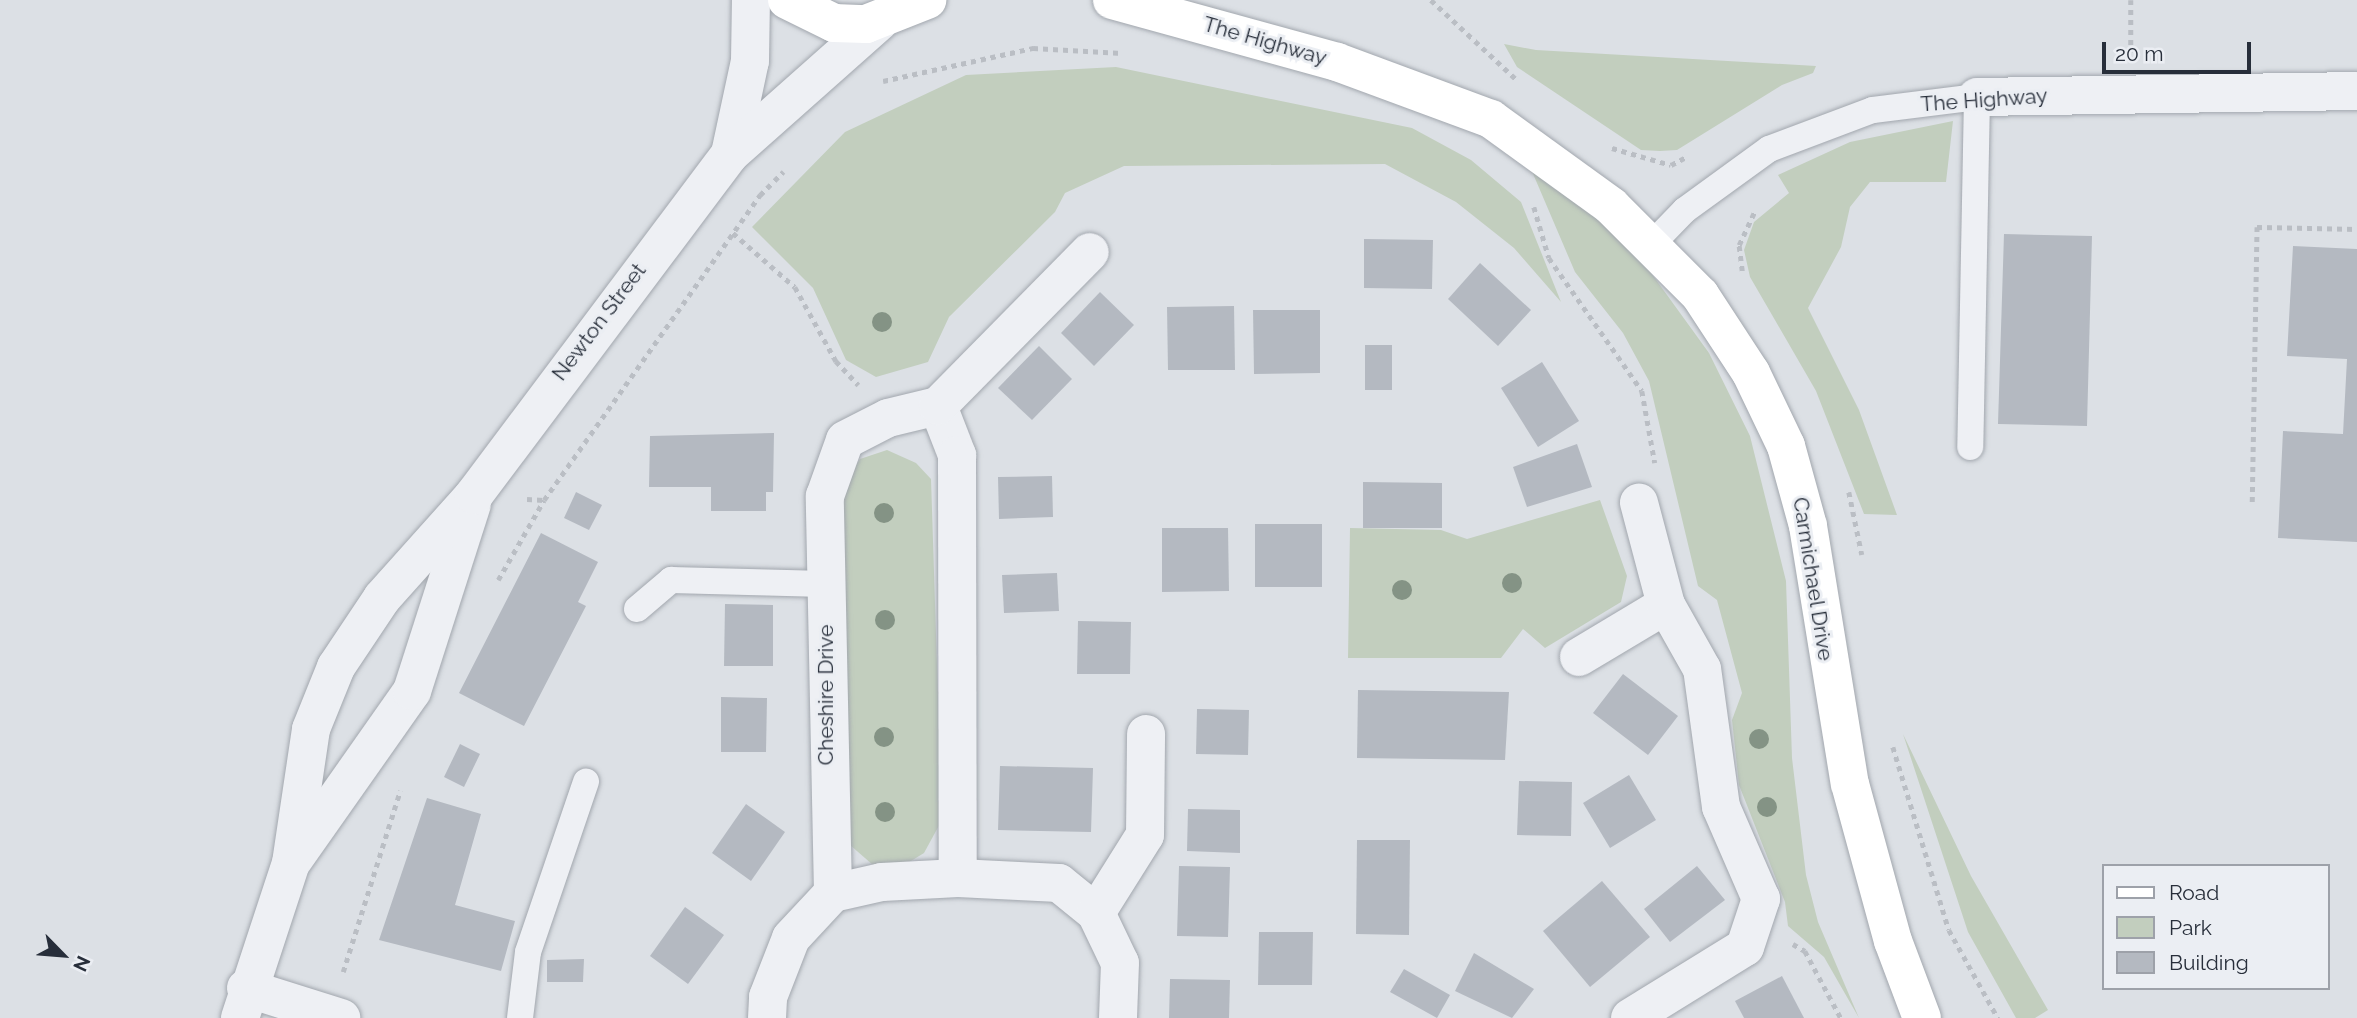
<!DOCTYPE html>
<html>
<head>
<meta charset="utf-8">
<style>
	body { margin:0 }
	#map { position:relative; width:2357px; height:1018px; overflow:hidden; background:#dce0e5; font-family:Raleway,sans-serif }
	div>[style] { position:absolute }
	.green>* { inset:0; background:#c2cebe }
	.building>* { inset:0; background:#b4b9c1 }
	.path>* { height:4.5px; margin-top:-2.25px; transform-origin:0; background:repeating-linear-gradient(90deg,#babec4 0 5px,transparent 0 10px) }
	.roads { filter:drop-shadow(0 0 2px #a2a7ae) drop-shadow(0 0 2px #a2a7ae) }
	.lane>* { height:26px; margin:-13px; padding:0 13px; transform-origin:13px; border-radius:13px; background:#eef0f4 }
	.street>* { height:38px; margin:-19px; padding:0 19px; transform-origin:19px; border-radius:19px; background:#eef0f4 }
	.primary>* { height:38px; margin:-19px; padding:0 19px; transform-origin:19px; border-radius:19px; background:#fff }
	.trees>* { width:20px; height:20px; margin:-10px; border-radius:50%; background:#849385 }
	span { translate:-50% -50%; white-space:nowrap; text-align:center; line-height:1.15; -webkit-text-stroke:6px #ebeef3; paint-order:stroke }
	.street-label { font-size:21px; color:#272e3a }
	.legend { position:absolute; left:2102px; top:864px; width:228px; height:126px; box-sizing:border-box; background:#ebeef3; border:2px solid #9da1a9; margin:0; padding:9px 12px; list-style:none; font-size:21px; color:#272e3a }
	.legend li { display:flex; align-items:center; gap:14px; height:35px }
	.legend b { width:35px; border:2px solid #9da1a9 }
	.north { position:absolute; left:28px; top:920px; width:70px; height:70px; -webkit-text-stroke:5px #ebeef3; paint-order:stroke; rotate:115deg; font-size:19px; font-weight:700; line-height:28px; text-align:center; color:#272e3a }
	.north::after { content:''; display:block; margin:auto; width:24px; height:32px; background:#272e3a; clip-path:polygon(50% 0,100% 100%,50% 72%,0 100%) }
	.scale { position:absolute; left:2102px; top:42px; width:149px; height:32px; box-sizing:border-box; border:4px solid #272e3a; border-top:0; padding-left:9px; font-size:21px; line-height:24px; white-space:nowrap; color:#272e3a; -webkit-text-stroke:5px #ebeef3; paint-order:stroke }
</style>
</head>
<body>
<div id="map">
	<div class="green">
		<i style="clip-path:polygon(1504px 44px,1536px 50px,1816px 66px,1813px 73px,1782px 85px,1677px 150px,1660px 151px,1641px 150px,1517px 67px)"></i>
		<i style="clip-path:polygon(1116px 67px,1412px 128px,1471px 160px,1521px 202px,1561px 302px,1514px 248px,1456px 202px,1385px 164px,1124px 166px,1065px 193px,1055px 212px,949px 317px,928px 362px,876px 377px,846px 360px,813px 288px,752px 227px,845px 132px,966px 75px)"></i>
		<i style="clip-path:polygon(1953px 121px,1946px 182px,1870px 182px,1850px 207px,1841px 247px,1808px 308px,1859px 410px,1897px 515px,1864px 514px,1816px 391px,1750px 277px,1744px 250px,1754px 222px,1789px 193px,1778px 175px,1850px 142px)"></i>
		<i style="clip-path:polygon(1531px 169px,1597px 218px,1646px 266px,1709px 353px,1750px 436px,1786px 581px,1792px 758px,1806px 875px,1818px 922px,1859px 1018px,1824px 957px,1788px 926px,1785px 902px,1739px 785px,1732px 720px,1742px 693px,1717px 600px,1698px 586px,1649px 381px,1623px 333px,1575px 272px)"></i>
		<i style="clip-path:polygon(887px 450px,916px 463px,931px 479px,942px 820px,924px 853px,906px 864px,873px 865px,850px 845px,840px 490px,860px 459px)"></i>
		<i style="clip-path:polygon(1600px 500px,1627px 576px,1621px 602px,1545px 648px,1523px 629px,1501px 658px,1348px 658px,1350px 528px,1441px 530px,1467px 539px)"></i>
		<i style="clip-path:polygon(1903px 734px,1971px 876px,2048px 1010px,2035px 1018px,2016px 1018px,1968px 932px)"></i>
	</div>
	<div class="building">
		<i style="clip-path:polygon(2004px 234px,2092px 236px,2087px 426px,1998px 424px)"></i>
		<i style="clip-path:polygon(1364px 239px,1433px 240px,1432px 289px,1364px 288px)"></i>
		<i style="clip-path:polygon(2293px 246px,2357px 249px,2357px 542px,2278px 538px,2283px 431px,2343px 434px,2347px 359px,2287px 356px)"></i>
		<i style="clip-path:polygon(1480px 263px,1531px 310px,1498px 346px,1448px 299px)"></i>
		<i style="clip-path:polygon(1100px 292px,1134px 325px,1094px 366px,1061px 333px)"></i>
		<i style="clip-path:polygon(1234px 306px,1235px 370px,1168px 370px,1167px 307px)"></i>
		<i style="clip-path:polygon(1253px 310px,1320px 310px,1320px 373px,1254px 374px)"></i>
		<i style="clip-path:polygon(1365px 345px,1392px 345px,1392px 390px,1365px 390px)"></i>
		<i style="clip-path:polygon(1039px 346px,1072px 379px,1032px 420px,998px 388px)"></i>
		<i style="clip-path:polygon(1542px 362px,1579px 421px,1538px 447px,1501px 388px)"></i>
		<i style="clip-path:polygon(774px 433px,773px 492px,766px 492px,766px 511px,711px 511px,711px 487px,649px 487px,650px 436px)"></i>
		<i style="clip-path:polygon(1577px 444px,1592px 487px,1527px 507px,1513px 467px)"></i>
		<i style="clip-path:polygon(1052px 476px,1053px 517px,999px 519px,998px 477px)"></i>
		<i style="clip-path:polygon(1363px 482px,1442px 483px,1442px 528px,1363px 528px)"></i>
		<i style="clip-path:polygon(576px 492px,602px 505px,589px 530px,564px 518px)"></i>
		<i style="clip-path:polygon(1255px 524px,1322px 524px,1322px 587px,1255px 587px)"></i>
		<i style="clip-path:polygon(1162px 528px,1228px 528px,1229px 591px,1162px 592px)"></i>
		<i style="clip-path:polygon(541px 533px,598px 562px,578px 602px,586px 606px,524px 726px,459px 693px)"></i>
		<i style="clip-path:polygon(1057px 573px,1059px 611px,1004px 613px,1002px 575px)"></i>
		<i style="clip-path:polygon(725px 604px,773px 605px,773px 666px,724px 666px)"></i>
		<i style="clip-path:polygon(1078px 621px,1131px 622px,1130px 674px,1077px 674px)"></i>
		<i style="clip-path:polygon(1623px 674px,1678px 716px,1648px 755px,1593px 713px)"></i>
		<i style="clip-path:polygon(1358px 690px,1509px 692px,1505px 760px,1357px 758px)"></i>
		<i style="clip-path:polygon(721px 697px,767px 698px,766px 752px,721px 752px)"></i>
		<i style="clip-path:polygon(1197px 709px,1249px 710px,1248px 755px,1196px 754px)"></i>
		<i style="clip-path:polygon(460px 744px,480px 754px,464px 787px,444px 777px)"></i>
		<i style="clip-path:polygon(1000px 766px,1093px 768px,1091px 832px,998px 830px)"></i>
		<i style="clip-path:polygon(1629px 775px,1656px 820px,1610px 848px,1583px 803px)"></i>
		<i style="clip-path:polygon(1519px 781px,1572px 782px,1571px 836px,1517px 835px)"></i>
		<i style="clip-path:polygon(427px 798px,481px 814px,455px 905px,515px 921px,501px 971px,379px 940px)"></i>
		<i style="clip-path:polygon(746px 804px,785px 832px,751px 881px,712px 853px)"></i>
		<i style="clip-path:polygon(1188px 809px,1240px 810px,1240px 853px,1187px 851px)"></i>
		<i style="clip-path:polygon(1357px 840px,1410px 840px,1409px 935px,1356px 934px)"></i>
		<i style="clip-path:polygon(1179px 866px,1230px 867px,1228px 937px,1177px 936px)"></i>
		<i style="clip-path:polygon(1697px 866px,1725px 900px,1670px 942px,1644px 909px)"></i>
		<i style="clip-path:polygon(1602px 881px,1650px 937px,1590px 987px,1543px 931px)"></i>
		<i style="clip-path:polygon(685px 907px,724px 935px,688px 984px,650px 956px)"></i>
		<i style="clip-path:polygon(1259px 932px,1313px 932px,1312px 985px,1258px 985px)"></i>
		<i style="clip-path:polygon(1474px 953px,1534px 989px,1512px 1018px,1455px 991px)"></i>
		<i style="clip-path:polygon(584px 959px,583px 982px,547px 982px,547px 960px)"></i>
		<i style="clip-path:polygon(1404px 969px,1450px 995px,1437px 1018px,1390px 992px)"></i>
		<i style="clip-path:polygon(1782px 976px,1804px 1018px,1744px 1018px,1735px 1001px)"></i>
		<i style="clip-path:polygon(1170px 979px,1230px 980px,1229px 1018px,1169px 1018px)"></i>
	</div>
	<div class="path">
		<i style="left:1431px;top:0;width:117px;rotate:42.9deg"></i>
		<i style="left:2131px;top:0;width:52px;rotate:90deg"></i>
		<i style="left:883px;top:81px;width:154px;rotate:-12.4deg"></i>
		<i style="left:1033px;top:48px;width:89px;rotate:3.2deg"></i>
		<i style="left:1612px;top:148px;width:61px;rotate:16.1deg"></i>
		<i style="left:1671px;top:165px;width:17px;rotate:-28deg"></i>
		<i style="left:1534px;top:207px;width:53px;rotate:73.6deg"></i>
		<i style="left:1549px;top:258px;width:162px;rotate:55deg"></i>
		<i style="left:1642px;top:391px;width:73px;rotate:79.8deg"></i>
		<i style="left:733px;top:233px;width:82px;rotate:41.1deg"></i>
		<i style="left:795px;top:287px;width:85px;rotate:61deg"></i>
		<i style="left:836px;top:361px;width:33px;rotate:47deg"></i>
		<i style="left:1742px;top:271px;width:26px;rotate:-97deg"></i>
		<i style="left:1739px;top:245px;width:38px;rotate:-65deg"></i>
		<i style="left:1849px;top:492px;width:64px;rotate:78.3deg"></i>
		<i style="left:527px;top:499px;width:17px;rotate:3deg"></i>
		<i style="left:2252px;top:502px;width:275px;rotate:-89deg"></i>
		<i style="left:2257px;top:227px;width:100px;rotate:1.1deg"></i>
		<i style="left:498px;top:580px;width:92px;rotate:-60.1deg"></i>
		<i style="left:544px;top:500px;width:374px;rotate:-54.7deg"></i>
		<i style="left:760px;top:195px;width:33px;rotate:-45deg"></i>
		<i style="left:1893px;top:747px;width:191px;rotate:73deg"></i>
		<i style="left:1949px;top:930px;width:101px;rotate:60.9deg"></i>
		<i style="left:1793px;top:944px;width:14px;rotate:30deg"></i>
		<i style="left:1805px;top:951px;width:76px;rotate:61.8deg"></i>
		<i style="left:343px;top:972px;width:190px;rotate:-72.5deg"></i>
	</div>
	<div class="roads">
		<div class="lane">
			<i style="left:1652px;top:244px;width:47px;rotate:-45.9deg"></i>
			<i style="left:1685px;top:210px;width:104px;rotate:-36deg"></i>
			<i style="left:1769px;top:149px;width:111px;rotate:-20.6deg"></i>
			<i style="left:1873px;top:110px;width:105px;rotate:-7.1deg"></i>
			<i style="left:1977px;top:97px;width:350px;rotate:91.1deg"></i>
			<i style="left:637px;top:609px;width:45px;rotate:-40.5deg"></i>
			<i style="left:671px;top:580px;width:154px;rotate:1.5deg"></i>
			<i style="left:520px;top:1018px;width:66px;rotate:-83.1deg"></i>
			<i style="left:528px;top:952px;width:180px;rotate:-71.2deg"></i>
		</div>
		<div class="street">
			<i style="left:1977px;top:97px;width:380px;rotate:-0.9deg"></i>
			<i style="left:730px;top:154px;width:95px;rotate:-77.9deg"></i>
			<i style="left:750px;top:61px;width:61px;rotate:-89.1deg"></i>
			<i style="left:938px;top:406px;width:53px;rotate:68.8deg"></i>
			<i style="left:957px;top:455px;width:423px;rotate:89.9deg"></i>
			<i style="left:1579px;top:657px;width:101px;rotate:-30.9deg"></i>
			<i style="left:294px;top:859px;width:205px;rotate:-54.9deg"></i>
			<i style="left:412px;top:691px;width:196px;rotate:-72.2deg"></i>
			<i style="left:833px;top:893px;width:50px;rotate:-12.7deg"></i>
			<i style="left:882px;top:882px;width:76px;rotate:-3deg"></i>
			<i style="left:958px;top:878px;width:101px;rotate:2.8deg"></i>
			<i style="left:1059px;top:883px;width:48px;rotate:39deg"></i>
			<i style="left:1096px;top:913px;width:55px;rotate:64.4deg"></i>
			<i style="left:1120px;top:963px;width:55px;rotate:92.1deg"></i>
			<i style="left:1096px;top:913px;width:92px;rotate:-57.9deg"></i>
			<i style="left:1145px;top:835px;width:101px;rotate:-89.4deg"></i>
			<i style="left:246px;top:988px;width:100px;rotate:17.5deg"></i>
			<i style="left:240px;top:1018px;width:163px;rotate:-71.8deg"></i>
			<i style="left:291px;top:863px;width:135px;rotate:-81.5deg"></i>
			<i style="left:311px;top:729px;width:67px;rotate:-68deg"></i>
			<i style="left:336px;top:667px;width:83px;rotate:-56.3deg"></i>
			<i style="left:382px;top:598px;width:138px;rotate:-48.2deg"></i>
			<i style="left:474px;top:495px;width:426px;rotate:-53.1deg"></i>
			<i style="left:730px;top:154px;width:200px;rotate:-41.6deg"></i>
			<i style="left:767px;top:1018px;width:21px;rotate:-87deg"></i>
			<i style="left:768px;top:997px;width:63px;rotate:-68.7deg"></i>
			<i style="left:791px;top:938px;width:62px;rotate:-47deg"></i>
			<i style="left:833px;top:893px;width:397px;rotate:-91.2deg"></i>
			<i style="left:825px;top:496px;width:59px;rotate:-70.3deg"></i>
			<i style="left:845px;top:440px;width:48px;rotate:-27.1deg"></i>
			<i style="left:888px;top:418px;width:51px;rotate:-13.5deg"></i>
			<i style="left:938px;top:406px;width:216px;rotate:-45.4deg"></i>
			<i style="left:1630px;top:1018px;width:135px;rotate:-31.7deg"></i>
			<i style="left:1745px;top:947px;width:51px;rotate:-71.6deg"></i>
			<i style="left:1761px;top:899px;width:100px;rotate:-113.5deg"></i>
			<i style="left:1721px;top:807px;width:139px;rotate:-97.8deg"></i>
			<i style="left:1702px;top:669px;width:73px;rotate:-119.4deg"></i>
			<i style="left:1666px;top:605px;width:106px;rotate:-104.8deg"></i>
		</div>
		<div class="primary">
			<i style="left:787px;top:0;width:52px;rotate:26.1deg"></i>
			<i style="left:834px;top:23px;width:32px;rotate:2deg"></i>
			<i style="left:866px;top:24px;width:66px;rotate:-21.5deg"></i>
			<i style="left:1112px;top:0;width:233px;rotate:15.4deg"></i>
			<i style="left:1337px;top:62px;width:164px;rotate:20.3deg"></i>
			<i style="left:1491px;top:119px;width:148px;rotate:35.9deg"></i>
			<i style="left:1611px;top:206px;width:126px;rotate:45deg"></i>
			<i style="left:1700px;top:295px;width:93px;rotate:56.8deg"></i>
			<i style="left:1751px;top:373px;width:81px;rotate:64.4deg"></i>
			<i style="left:1786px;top:446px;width:83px;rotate:74.6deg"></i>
			<i style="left:1808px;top:526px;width:261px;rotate:80.8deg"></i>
			<i style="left:1850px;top:784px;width:163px;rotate:74.7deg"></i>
			<i style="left:1893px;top:941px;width:82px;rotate:69.4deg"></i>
		</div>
	</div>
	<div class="trees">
		<i style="left:882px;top:322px"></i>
		<i style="left:884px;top:513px"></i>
		<i style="left:1512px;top:583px"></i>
		<i style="left:1402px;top:590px"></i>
		<i style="left:885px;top:620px"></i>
		<i style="left:884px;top:737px"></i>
		<i style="left:1759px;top:739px"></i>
		<i style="left:1767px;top:807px"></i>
		<i style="left:885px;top:812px"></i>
	</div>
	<div class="street-label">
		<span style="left:1265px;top:41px;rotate:16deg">The Highway</span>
		<span style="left:1984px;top:100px;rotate:-4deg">The Highway</span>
		<span style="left:599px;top:322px;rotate:-53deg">Newton Street</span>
		<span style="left:1813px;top:579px;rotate:81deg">Carmichael Drive</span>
		<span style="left:826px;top:695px;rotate:-90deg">Cheshire Drive</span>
	</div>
	<ul class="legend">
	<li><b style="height:9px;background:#fff"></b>Road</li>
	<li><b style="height:19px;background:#c2cebe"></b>Park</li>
	<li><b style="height:19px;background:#b4b9c1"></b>Building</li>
	</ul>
	<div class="north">N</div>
	<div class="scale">20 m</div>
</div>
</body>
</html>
